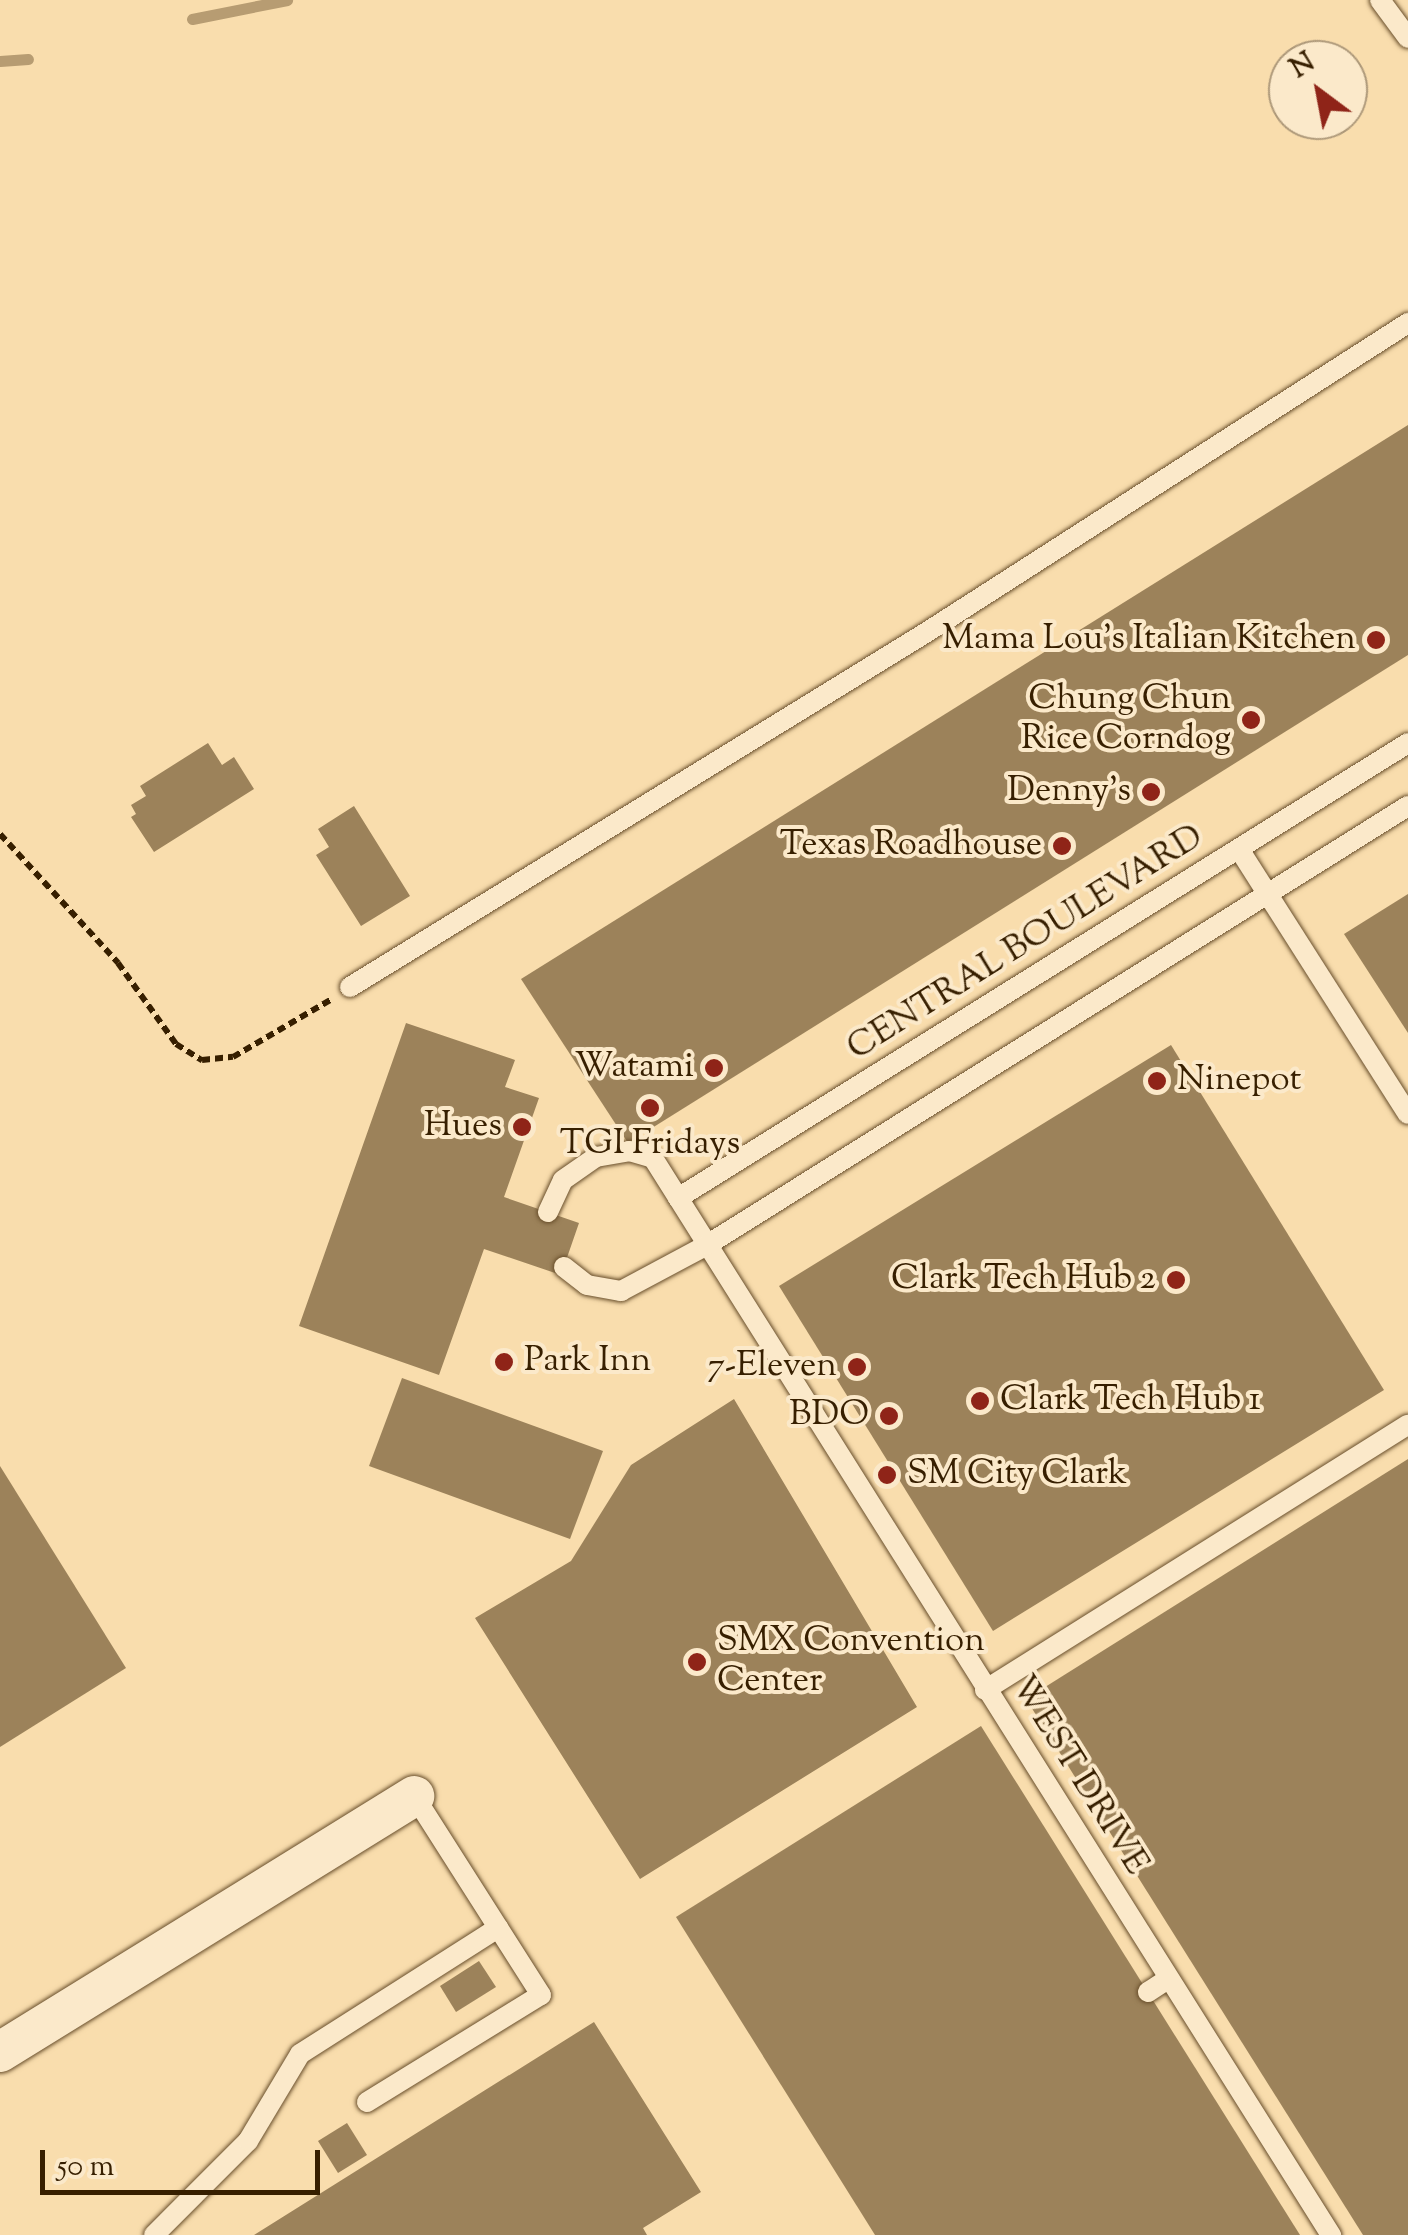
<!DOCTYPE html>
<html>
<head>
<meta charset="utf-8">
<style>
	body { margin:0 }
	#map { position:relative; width:1408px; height:2235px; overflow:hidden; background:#f9ddad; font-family:"Sorts Mill Goudy",serif }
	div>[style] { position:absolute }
	.stream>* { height:11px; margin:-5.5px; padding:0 5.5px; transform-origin:5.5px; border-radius:5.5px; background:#b79c72 }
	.building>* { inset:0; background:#9c825a }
	.path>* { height:6px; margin-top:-3px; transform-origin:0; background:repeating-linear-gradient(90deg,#371f00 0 8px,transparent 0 13px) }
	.roads { filter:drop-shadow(0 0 2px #684e2b) drop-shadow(0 0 2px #684e2b) }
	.service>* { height:20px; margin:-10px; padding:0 10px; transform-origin:10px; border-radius:10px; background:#fbe9ca }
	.minor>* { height:40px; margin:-20px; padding:0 20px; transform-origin:20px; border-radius:20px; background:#fbe9ca }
	.dots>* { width:28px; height:28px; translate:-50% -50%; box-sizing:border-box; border:5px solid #fbe9ca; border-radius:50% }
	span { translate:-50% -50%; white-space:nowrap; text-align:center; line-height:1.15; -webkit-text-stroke:8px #fbe9ca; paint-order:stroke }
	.poi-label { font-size:35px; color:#371f00 }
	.right { translate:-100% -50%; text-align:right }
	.left { translate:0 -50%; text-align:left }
	.street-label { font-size:35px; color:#371f00 }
	.north { position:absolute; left:1268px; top:40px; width:100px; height:100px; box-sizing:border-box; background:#fbe9ca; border:2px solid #ad9879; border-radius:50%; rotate:328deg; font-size:28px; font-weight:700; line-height:40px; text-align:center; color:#371f00 }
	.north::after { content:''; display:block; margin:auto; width:35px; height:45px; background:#8f2418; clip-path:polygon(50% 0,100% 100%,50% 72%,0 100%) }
	.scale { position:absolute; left:40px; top:2150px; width:280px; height:45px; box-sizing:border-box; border:5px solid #371f00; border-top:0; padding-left:12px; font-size:30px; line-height:35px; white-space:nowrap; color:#371f00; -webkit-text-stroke:8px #fbe9ca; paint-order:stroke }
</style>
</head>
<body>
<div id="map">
	<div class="stream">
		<i style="left:192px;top:19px;width:97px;rotate:-11.3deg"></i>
		<i style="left:0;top:61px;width:28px;rotate:-4deg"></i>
	</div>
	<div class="building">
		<i style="clip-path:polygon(1408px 425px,1408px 655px,628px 1143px,521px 979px)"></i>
		<i style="clip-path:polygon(208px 743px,222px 765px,234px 757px,254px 789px,154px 852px,131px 817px,136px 814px,131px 805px,146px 796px,140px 786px)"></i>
		<i style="clip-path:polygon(354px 806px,410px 896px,361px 926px,316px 855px,329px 847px,318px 829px)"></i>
		<i style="clip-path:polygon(1408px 894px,1408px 1033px,1344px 934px)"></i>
		<i style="clip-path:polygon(406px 1023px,515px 1060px,505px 1087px,539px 1098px,504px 1197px,579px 1223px,561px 1275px,484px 1249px,439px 1375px,299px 1326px)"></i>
		<i style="clip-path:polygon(1171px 1045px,1384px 1390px,993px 1631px,779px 1286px)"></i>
		<i style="clip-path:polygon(402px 1378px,603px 1451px,570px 1539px,369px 1466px)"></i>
		<i style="clip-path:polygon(734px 1399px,917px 1707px,640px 1879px,475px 1618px,571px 1561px,631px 1465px)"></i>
		<i style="clip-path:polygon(1408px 1459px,1408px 2235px,1363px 2235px,1026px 1699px)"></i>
		<i style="clip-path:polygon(0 1466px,126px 1668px,0 1747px)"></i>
		<i style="clip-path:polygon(981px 1726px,1300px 2235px,875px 2235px,676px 1917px)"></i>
		<i style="clip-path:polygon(479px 1961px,496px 1987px,456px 2012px,440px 1986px)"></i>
		<i style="clip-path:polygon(594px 2022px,701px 2192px,643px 2228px,647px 2235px,254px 2235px)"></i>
		<i style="clip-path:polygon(347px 2123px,367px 2155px,338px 2173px,318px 2141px)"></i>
	</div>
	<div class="path">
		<i style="left:0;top:834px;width:175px;rotate:47.5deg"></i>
		<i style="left:118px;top:963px;width:100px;rotate:54.4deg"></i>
		<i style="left:176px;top:1044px;width:31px;rotate:32deg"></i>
		<i style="left:202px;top:1060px;width:31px;rotate:-6deg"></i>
		<i style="left:233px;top:1057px;width:113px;rotate:-30.4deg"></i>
	</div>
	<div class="roads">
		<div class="service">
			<i style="left:1380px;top:0;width:47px;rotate:53.6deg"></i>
			<i style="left:1239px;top:849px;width:314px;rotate:57.5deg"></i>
			<i style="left:350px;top:987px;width:677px;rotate:-31.6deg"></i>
			<i style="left:927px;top:632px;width:572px;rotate:-32.72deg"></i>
			<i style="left:678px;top:1198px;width:860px;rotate:-31.93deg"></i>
			<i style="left:548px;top:1212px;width:35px;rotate:-65deg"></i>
			<i style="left:563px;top:1180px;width:40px;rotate:-34.9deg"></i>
			<i style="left:596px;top:1157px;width:34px;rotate:-10deg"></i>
			<i style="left:629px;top:1151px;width:25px;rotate:16deg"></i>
			<i style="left:653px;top:1158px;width:1273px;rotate:57.81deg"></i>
			<i style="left:564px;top:1267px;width:29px;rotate:38deg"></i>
			<i style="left:587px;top:1285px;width:35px;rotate:10deg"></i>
			<i style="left:621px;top:1291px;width:98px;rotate:-28.1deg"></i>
			<i style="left:707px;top:1245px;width:827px;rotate:-32.06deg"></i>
			<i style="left:985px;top:1690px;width:499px;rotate:-32.1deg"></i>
			<i style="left:1148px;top:1992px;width:24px;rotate:-33deg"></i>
			<i style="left:367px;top:2102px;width:204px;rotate:-31.6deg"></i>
			<i style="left:541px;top:1995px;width:236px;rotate:-122.5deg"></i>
			<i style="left:154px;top:2235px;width:133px;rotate:-45deg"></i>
			<i style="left:248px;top:2141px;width:101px;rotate:-59.1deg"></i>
			<i style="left:300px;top:2054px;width:235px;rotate:-32.5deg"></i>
		</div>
		<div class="minor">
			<i style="left:0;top:2052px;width:487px;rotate:-31.7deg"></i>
		</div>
	</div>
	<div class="dots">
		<i style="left:1376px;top:640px;background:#8f2418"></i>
		<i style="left:1251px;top:720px;background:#8f2418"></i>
		<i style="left:1151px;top:792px;background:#8f2418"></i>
		<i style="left:1062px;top:846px;background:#8f2418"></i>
		<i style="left:714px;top:1068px;background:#8f2418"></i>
		<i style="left:1157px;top:1081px;background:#8f2418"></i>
		<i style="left:650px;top:1108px;background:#8f2418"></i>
		<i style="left:522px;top:1127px;background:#8f2418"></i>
		<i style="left:1176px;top:1280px;background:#8f2418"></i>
		<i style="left:504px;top:1362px;background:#8f2418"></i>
		<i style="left:857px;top:1367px;background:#8f2418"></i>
		<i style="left:980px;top:1401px;background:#8f2418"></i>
		<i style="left:889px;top:1416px;background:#8f2418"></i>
		<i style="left:887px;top:1475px;background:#8f2418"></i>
		<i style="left:697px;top:1662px;background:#8f2418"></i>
	</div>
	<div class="poi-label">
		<span class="right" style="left:1356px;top:640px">Mama Lou's Italian Kitchen</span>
		<span class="right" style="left:1231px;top:720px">Chung Chun<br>Rice Corndog</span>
		<span class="right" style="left:1131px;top:792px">Denny's</span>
		<span class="right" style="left:1042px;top:846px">Texas Roadhouse</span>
		<span class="right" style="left:694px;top:1068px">Watami</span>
		<span class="left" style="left:1177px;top:1081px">Ninepot</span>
		<span class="right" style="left:502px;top:1127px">Hues</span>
		<span style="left:650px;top:1145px">TGI Fridays</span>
		<span class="right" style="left:1156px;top:1280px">Clark Tech Hub 2</span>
		<span class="left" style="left:524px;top:1362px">Park Inn</span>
		<span class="right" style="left:837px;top:1367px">7-Eleven</span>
		<span class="left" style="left:1000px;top:1401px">Clark Tech Hub 1</span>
		<span class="right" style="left:869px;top:1416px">BDO</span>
		<span class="left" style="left:907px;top:1475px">SM City Clark</span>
		<span class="left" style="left:717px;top:1662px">SMX Convention<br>Center</span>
	</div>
	<div class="street-label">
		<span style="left:1026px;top:944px;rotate:-32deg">CENTRAL BOULEVARD</span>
		<span style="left:1078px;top:1776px;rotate:58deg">WEST DRIVE</span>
	</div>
	<div class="north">N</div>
	<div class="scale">50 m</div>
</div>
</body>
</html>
